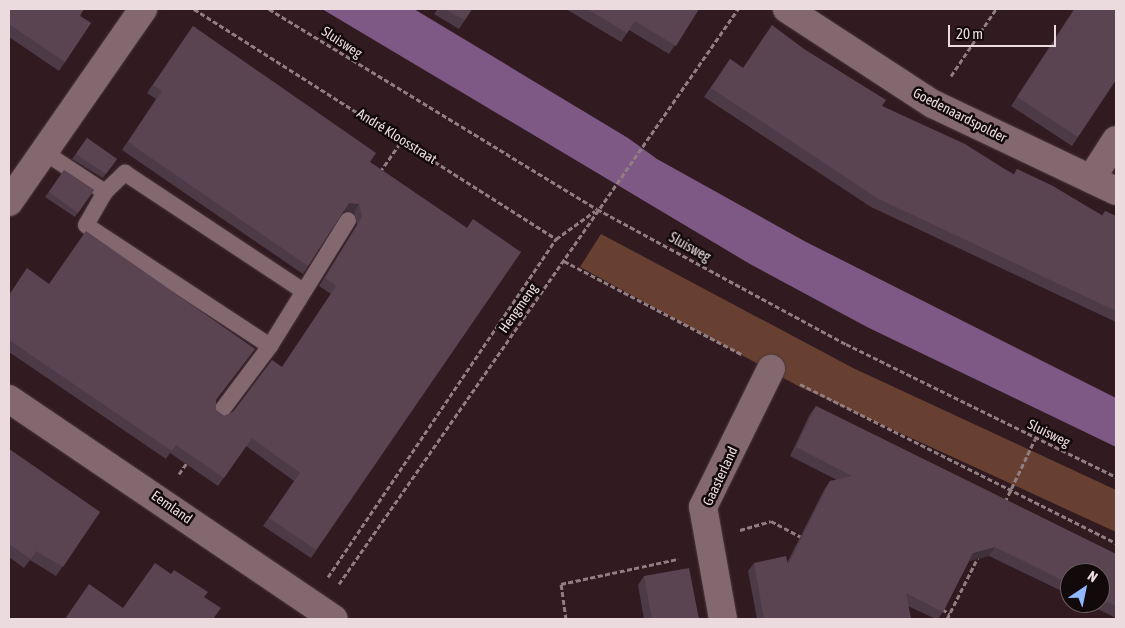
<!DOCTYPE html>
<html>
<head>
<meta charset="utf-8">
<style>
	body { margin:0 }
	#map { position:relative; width:1125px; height:628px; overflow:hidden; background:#311b21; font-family:"Asap Condensed",sans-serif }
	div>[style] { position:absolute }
	.green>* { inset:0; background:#674031 }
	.water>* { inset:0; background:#7f5986 }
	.path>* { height:3px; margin-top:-1.5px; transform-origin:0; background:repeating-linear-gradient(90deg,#917e83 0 5px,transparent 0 7.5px) }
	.roads { filter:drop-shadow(0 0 1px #4b383e) drop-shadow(0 0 1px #4b383e) }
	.lane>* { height:16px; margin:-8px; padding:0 8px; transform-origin:8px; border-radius:8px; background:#83686f }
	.street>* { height:28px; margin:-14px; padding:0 14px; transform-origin:14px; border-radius:14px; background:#83686f }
	.wall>* { inset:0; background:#4d3a47 }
	.shaded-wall>* { inset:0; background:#3f3039 }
	.building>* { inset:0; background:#5a4452 }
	span { translate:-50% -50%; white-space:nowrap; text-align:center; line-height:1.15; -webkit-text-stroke:5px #12090b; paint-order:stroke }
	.street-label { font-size:14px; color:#ebdbdf }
	.frame { position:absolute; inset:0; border:10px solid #ebdbdf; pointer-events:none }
	.north { position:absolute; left:1060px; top:563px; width:50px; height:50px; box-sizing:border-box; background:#12090b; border:1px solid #695d60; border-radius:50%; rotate:34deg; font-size:14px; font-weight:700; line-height:20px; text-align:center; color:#ebdbdf }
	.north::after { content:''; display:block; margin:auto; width:18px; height:22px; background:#8fb8fd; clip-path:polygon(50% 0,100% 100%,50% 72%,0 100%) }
	.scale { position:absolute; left:948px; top:25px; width:108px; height:22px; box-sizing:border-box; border:2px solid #ebdbdf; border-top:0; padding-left:6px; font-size:15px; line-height:18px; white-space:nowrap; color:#ebdbdf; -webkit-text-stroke:4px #12090b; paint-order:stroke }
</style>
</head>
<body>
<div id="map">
	<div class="green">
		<i style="clip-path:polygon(601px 234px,853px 368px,1116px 490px,1116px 532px,800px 387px,580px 267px)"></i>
	</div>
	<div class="water">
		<i style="clip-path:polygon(322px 9px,414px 9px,628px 138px,657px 159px,806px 242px,1116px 398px,1116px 447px,867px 327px,750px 264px)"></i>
	</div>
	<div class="path">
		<i style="left:194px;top:9px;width:429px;rotate:32.4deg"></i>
		<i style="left:556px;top:239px;width:48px;rotate:-35.7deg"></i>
		<i style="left:269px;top:9px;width:384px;rotate:31.4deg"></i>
		<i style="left:597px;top:209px;width:283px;rotate:28.5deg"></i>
		<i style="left:846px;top:344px;width:301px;rotate:26.2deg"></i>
		<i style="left:951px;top:76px;width:81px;rotate:-56.1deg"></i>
		<i style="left:380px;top:172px;width:40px;rotate:-55.1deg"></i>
		<i style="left:564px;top:261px;width:202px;rotate:27.7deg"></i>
		<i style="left:800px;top:384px;width:354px;rotate:26.7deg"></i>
		<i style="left:179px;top:474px;width:16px;rotate:-55deg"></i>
		<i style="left:1005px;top:502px;width:70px;rotate:-64.5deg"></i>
		<i style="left:740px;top:530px;width:32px;rotate:-16deg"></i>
		<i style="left:771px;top:521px;width:36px;rotate:28deg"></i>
		<i style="left:328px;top:577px;width:408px;rotate:-56deg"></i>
		<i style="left:339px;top:584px;width:700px;rotate:-55.24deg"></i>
		<i style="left:942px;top:609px;width:9px;rotate:32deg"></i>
		<i style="left:566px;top:619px;width:35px;rotate:-98deg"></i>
		<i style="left:561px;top:584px;width:120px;rotate:-12.1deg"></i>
		<i style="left:947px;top:619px;width:69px;rotate:-63.4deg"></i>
	</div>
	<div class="roads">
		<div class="lane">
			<i style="left:44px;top:152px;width:73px;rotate:33.3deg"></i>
			<i style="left:270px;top:346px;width:220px;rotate:-146.7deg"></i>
			<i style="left:86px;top:225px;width:38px;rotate:-60deg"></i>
			<i style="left:105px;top:192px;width:28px;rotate:-44deg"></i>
			<i style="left:125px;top:173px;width:214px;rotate:33.5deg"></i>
			<i style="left:219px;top:414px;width:85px;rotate:-53.1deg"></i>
			<i style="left:270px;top:346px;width:148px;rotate:-58.2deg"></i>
		</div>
		<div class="street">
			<i style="left:787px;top:9px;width:174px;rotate:33.1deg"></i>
			<i style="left:933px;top:104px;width:203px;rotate:25.4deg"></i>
			<i style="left:1091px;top:179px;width:46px;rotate:-57.3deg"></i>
			<i style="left:9px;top:202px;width:235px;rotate:-55.2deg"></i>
			<i style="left:9px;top:399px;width:392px;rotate:34.1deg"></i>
			<i style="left:723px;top:619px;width:114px;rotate:-100.1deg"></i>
			<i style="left:703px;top:507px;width:154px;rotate:-63.8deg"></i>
		</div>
	</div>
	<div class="wall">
		<i style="clip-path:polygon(9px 9px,80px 16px,91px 23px,59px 71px,9px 37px)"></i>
		<i style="clip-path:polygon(438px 9px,472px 9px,459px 29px,434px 14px)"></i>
		<i style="clip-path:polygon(566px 9px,699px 9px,669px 54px,629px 30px,621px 42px)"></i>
		<i style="clip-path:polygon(1074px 9px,1078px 137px,1072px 146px,1011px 106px)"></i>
		<i style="clip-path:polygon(193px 26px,370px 162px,467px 228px,521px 252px,311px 558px,263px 526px,294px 481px,246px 446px,218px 486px,170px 453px,166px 459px,9px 352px,9px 294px,216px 401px,216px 410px,224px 416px,233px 412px,282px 367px,331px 294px,319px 286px,357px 225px,354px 212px,343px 211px,303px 274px,122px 150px,156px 99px,147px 93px)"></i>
		<i style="clip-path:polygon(804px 49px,882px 106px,1014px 174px,1017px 169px,1102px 215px,1105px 211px,1116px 216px,1116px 322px,871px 207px,704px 97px,730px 59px,743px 68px)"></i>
		<i style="clip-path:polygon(87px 138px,117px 159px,103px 178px,72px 159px)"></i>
		<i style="clip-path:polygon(64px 170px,94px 190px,75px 217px,45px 197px)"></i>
		<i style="clip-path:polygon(816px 406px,1116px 554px,1116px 618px,1086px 603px,1100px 603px,1100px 573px,1070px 573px,1070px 595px,989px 556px,969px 561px,943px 612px,938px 619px,936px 619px,908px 606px,911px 619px,757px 619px,748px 571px,754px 563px,787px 563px,824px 490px,830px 481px,837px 480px,790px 456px,810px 414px)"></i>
		<i style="clip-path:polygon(9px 449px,100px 512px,56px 576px,30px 560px,24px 568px,9px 557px)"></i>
		<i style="clip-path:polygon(644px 576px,699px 619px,644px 619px,638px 585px)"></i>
	</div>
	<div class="shaded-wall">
		<i style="clip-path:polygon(349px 203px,359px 204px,354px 212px,343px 211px)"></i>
		<i style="clip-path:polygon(995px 547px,989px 556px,967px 562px,973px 553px)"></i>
	</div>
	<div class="building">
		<i style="clip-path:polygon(9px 9px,84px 9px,80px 16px,91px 23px,65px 62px,9px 24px)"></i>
		<i style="clip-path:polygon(445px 9px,472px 9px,465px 20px)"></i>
		<i style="clip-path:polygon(587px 9px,699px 9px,676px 46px,635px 21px,627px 33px)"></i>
		<i style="clip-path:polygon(1075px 9px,1116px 9px,1116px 80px,1078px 137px,1017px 97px)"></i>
		<i style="clip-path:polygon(772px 25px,804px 49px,886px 100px,882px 106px,965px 144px,1014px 175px,1017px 169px,1053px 186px,1103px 216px,1105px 211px,1116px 216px,1116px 311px,877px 198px,711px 88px,730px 59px,743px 68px)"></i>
		<i style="clip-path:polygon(193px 26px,376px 153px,370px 162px,467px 228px,473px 219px,521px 252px,316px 550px,269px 518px,300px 473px,252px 438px,224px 478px,176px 445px,172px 451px,9px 340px,9px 295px,27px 268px,49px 284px,86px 231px,255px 349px,216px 400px,216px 410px,224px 416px,233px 412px,272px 360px,282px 367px,336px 286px,325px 278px,362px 217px,359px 204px,349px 203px,308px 266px,128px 142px,162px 91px,153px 85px)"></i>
		<i style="clip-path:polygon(87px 138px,117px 159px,106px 174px,76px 154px)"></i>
		<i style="clip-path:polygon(64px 170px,94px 190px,78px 213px,49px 192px)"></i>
		<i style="clip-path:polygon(816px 406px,1116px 554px,1116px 606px,1100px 598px,1100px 573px,1070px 573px,1070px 584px,995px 547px,973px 553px,943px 612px,906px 593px,911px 619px,764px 619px,754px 563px,786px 556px,788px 565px,830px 481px,852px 476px,796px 447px)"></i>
		<i style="clip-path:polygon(9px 449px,100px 512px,63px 567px,36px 551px,31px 559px,9px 544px)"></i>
		<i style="clip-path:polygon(155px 563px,171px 574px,174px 570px,208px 592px,204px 597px,221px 608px,213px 619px,65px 619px,89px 584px,123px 608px)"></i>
		<i style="clip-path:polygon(689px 568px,699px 619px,652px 619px,644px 576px)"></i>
	</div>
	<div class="street-label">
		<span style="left:342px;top:42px;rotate:33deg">Sluisweg</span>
		<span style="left:960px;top:115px;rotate:27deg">Goedenaardspolder</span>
		<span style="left:397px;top:136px;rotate:32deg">André Kloosstraat</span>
		<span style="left:690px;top:247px;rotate:29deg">Sluisweg</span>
		<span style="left:518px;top:308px;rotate:-55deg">Hengmeng</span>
		<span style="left:1049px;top:433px;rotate:26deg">Sluisweg</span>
		<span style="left:720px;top:476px;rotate:-65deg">Gaasterland</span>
		<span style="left:172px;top:507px;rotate:35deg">Eemland</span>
	</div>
	<div class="frame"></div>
	<div class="north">N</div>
	<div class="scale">20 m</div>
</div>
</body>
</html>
